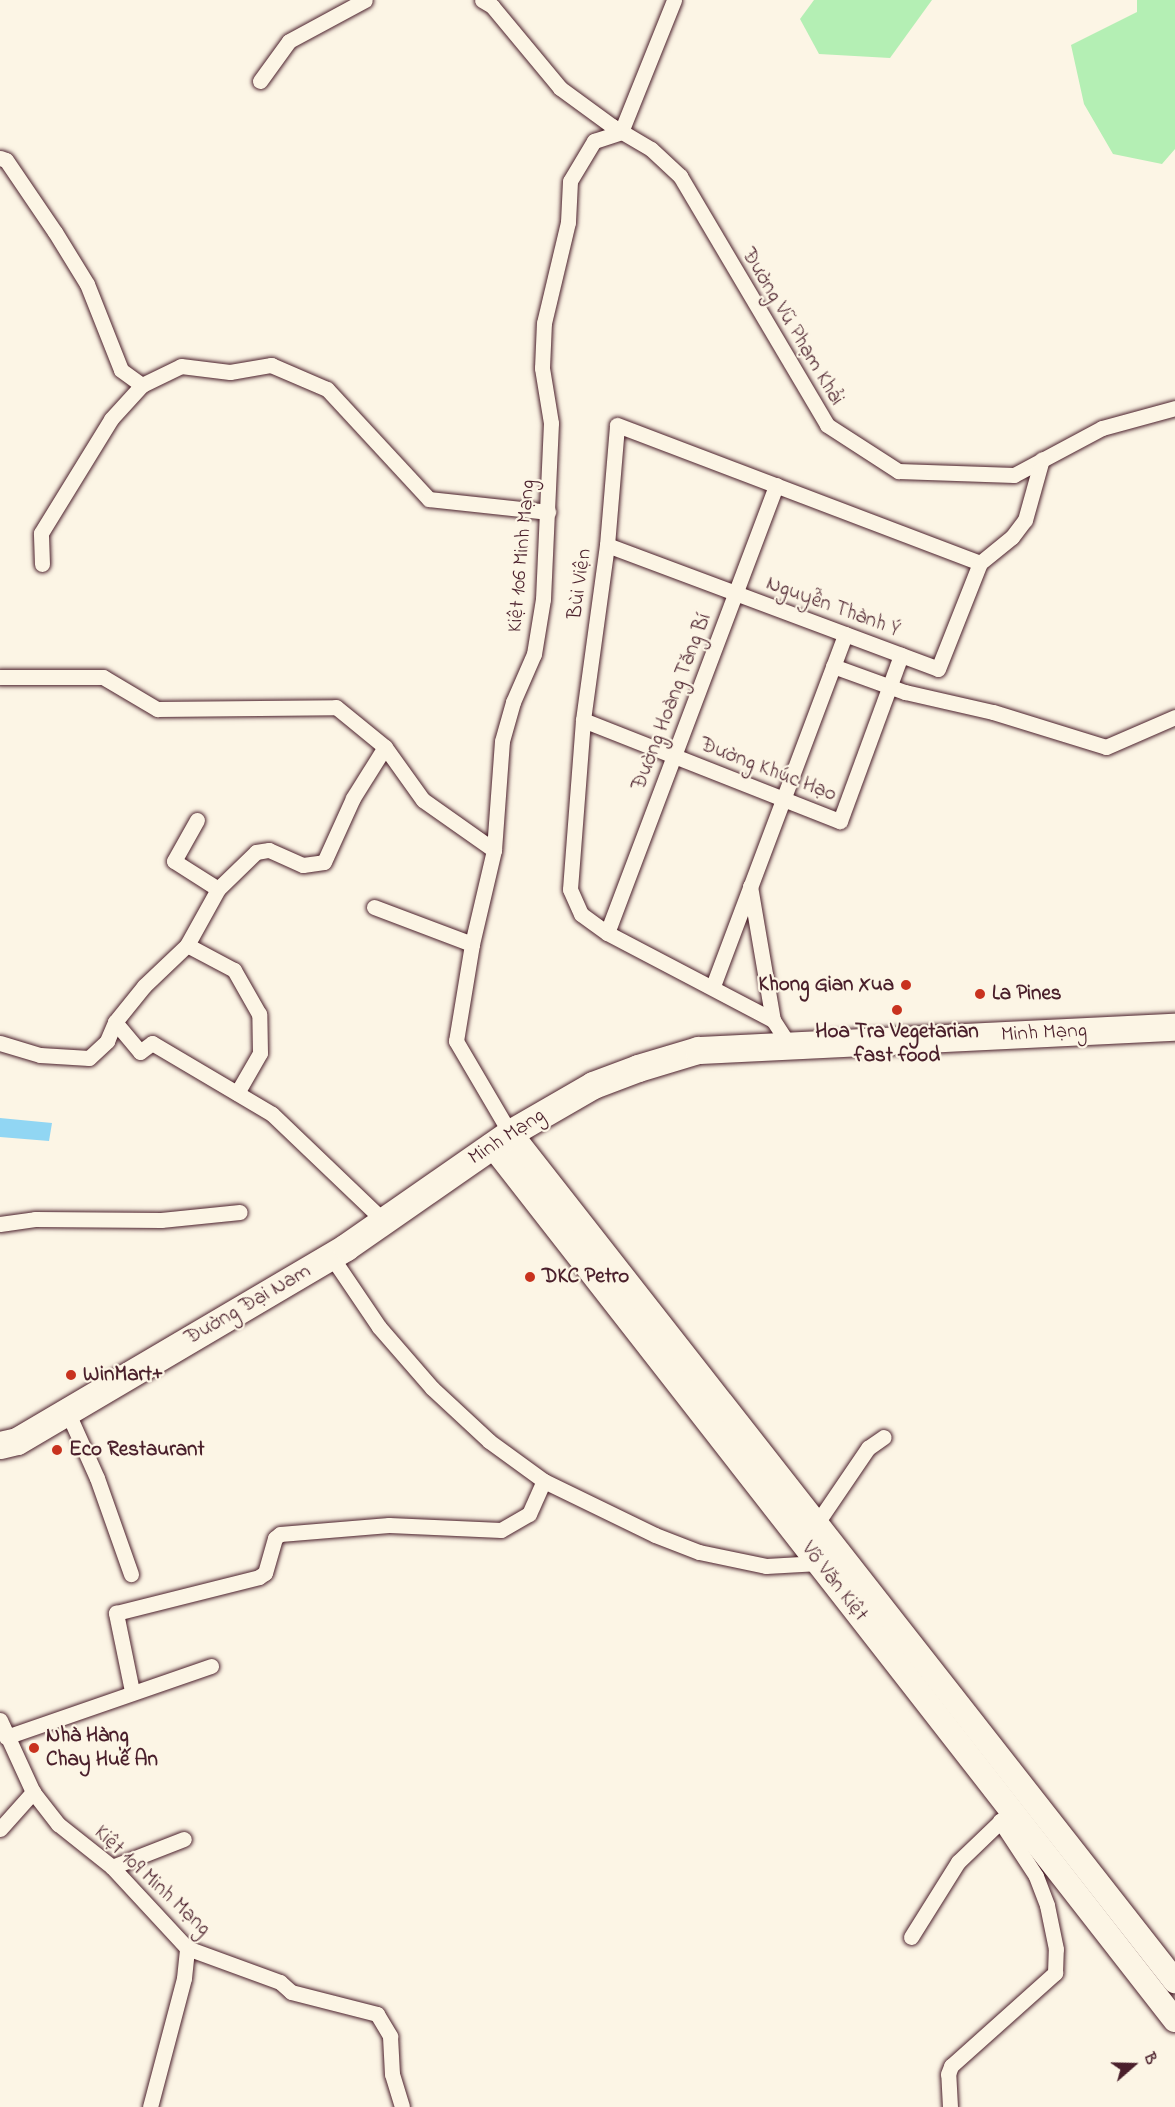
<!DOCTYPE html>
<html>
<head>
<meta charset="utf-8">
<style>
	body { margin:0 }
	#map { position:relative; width:1175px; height:2107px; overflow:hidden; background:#fcf5e5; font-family:"Indie Flower",sans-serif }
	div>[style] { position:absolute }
	.green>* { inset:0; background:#b4efb4 }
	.water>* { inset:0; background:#91d6f3 }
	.roads { filter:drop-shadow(0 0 2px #4a1f2b) drop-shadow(0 0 2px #4a1f2b) }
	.street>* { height:15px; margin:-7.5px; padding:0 7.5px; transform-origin:7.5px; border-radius:7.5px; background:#fcf5e5 }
	.primary>* { height:24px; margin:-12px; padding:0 12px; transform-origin:12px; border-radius:12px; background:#fcf5e5 }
	.highway>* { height:27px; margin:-13.5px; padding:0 13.5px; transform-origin:13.5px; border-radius:13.5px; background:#fcf5e5 }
	.dots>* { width:16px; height:16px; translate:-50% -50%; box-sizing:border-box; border:3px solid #fcf5e5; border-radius:50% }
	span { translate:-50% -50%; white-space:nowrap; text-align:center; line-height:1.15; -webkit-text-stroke:4.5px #fcf5e5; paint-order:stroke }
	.street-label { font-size:21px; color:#4a1f2b }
	.poi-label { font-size:21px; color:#4a1f2b; font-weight:700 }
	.right { translate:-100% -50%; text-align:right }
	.left { translate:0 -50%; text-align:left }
	.north { position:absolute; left:1103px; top:2035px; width:60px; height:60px; -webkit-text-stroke:4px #fcf5e5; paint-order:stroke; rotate:70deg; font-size:16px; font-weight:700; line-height:24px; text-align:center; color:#4a1f2b }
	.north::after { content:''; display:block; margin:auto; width:21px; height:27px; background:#4a1f2b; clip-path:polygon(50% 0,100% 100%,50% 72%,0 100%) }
</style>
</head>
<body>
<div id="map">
	<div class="green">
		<i style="clip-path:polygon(814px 0,932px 0,890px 58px,819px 54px,800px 19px)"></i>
		<i style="clip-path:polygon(1137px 0,1175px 0,1175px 149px,1162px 164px,1113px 154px,1084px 104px,1071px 45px,1137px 12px)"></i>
	</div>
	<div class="water">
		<i style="clip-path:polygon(0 1118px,52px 1123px,49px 1141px,0 1137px)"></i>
	</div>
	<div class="roads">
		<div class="street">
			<i style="left:482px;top:0;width:12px;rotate:31deg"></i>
			<i style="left:492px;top:6px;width:107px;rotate:50.3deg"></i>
			<i style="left:560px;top:88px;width:64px;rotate:36.2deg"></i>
			<i style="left:612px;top:126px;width:45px;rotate:30.5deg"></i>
			<i style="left:651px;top:149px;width:40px;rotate:43deg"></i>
			<i style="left:680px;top:176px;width:289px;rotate:59.4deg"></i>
			<i style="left:827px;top:425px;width:85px;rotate:32.9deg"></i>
			<i style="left:898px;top:471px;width:116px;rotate:2deg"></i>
			<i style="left:1014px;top:475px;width:100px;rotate:-28.1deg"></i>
			<i style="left:1102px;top:428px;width:76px;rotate:-15.3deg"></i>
			<i style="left:260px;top:81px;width:49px;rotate:-54.1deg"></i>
			<i style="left:289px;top:41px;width:86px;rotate:-28.3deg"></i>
			<i style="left:621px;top:132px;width:142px;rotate:-68.1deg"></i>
			<i style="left:0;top:158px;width:6px;rotate:18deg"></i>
			<i style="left:6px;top:160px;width:87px;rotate:55.8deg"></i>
			<i style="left:55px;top:232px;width:61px;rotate:58.4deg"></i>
			<i style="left:87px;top:284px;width:92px;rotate:68.4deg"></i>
			<i style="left:121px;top:370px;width:26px;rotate:36deg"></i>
			<i style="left:142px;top:385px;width:43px;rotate:-26deg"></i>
			<i style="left:181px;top:366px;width:49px;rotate:7deg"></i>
			<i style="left:230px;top:372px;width:42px;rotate:-9.7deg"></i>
			<i style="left:271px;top:365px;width:61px;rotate:23.2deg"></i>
			<i style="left:327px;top:389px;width:150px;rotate:47.2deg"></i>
			<i style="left:429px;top:499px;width:120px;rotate:6.2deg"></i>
			<i style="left:607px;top:545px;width:353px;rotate:20.5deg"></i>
			<i style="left:938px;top:669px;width:114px;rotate:-68.4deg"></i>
			<i style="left:980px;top:563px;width:41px;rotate:-39.1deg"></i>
			<i style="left:1012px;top:537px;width:21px;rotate:-53deg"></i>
			<i style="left:1025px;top:520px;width:63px;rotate:-74.4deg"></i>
			<i style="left:42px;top:564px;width:31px;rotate:-92deg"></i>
			<i style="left:41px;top:533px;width:134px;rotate:-58.4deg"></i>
			<i style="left:111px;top:419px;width:46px;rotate:-47.6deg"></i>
			<i style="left:833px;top:666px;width:77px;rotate:19.9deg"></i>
			<i style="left:905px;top:692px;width:90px;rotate:12.8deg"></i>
			<i style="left:993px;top:712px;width:118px;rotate:17.2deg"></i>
			<i style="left:1106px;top:747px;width:75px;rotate:-23.5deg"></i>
			<i style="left:0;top:677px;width:103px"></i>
			<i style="left:103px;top:677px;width:63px;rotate:30.7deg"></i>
			<i style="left:157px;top:709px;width:179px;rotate:-0.6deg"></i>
			<i style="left:336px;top:707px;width:63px;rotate:39.2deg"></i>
			<i style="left:385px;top:747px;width:65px;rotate:54.4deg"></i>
			<i style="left:423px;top:800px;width:87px;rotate:35.2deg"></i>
			<i style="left:583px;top:720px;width:276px;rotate:21.5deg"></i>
			<i style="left:840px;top:821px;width:177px;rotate:-69.8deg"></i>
			<i style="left:197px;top:820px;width:47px;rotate:119.3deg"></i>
			<i style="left:174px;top:861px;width:52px;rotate:32.5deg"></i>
			<i style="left:750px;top:886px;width:136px;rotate:80.3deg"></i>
			<i style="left:773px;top:1020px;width:31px;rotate:57deg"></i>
			<i style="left:374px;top:907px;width:105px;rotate:20.7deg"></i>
			<i style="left:607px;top:933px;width:479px;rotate:-69.3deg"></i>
			<i style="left:713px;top:986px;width:376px;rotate:-69.4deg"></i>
			<i style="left:773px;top:1020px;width:187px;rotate:-152.3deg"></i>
			<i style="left:607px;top:933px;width:32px;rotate:-144deg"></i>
			<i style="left:581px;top:914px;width:27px;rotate:-114deg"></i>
			<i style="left:570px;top:889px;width:169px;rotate:-85.6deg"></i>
			<i style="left:583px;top:720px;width:177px;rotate:-82.2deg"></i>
			<i style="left:607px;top:545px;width:120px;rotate:-85.2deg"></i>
			<i style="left:617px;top:425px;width:388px;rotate:20.8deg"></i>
			<i style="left:115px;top:1022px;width:39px;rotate:50deg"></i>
			<i style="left:140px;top:1052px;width:15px;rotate:-37deg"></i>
			<i style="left:152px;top:1043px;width:139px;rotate:30.6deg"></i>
			<i style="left:272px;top:1114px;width:155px;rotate:43.7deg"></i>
			<i style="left:0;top:1043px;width:42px;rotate:16.7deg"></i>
			<i style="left:40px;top:1055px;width:49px;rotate:3.5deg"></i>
			<i style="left:89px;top:1058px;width:25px;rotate:-43deg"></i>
			<i style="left:107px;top:1041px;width:21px;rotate:-67deg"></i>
			<i style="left:115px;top:1022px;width:46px;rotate:-51.1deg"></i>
			<i style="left:144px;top:986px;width:59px;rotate:-43.6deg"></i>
			<i style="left:237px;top:1093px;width:46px;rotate:-60.1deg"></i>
			<i style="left:260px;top:1053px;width:39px;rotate:-91deg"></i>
			<i style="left:259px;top:1014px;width:51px;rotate:-119.6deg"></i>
			<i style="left:234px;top:970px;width:53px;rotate:-152deg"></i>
			<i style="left:187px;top:945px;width:64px;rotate:-61deg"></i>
			<i style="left:218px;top:889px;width:53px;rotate:-44.2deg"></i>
			<i style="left:256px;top:852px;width:13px;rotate:-9deg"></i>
			<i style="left:269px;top:850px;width:37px;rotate:24deg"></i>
			<i style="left:303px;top:865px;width:21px;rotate:-8deg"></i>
			<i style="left:324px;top:862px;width:70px;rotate:-65.6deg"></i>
			<i style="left:353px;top:798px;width:60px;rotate:-57.9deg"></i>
			<i style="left:510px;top:1133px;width:107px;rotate:-120.4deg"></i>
			<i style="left:456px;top:1041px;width:98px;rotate:-80.6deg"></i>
			<i style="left:472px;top:944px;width:97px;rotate:-76.8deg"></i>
			<i style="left:494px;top:850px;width:109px;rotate:-85.8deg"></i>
			<i style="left:502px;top:741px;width:41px;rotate:-74.2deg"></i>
			<i style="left:513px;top:702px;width:52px;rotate:-66.4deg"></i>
			<i style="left:534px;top:654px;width:56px;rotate:-80.7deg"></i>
			<i style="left:543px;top:599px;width:176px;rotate:-87.4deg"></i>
			<i style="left:551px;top:423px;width:56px;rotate:-99.3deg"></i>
			<i style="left:542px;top:368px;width:45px;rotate:-87.5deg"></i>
			<i style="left:544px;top:323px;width:104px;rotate:-76.6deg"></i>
			<i style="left:568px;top:222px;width:41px;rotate:-87.2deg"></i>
			<i style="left:570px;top:181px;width:47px;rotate:-59deg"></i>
			<i style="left:594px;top:141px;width:28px;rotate:-18deg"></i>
			<i style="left:0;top:1224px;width:35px;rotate:-8deg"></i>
			<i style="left:35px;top:1219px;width:126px;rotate:0.5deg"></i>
			<i style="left:161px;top:1220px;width:79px;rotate:-5.8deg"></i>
			<i style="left:331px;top:1256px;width:86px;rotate:55.9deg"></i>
			<i style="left:379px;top:1327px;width:81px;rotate:49deg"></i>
			<i style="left:432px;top:1388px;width:78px;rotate:42.9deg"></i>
			<i style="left:489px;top:1441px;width:68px;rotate:36deg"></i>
			<i style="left:544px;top:1481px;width:123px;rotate:25.9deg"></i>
			<i style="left:655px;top:1535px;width:47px;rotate:21.1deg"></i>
			<i style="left:699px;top:1552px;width:68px;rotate:11.8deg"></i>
			<i style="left:766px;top:1566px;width:53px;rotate:-3.2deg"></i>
			<i style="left:67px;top:1411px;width:73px;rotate:65.9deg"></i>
			<i style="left:97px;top:1478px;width:102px;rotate:70.5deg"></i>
			<i style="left:817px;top:1523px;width:91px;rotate:-55.8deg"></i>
			<i style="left:868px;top:1448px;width:19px;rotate:-35deg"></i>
			<i style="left:132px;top:1691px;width:80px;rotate:-101.6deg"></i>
			<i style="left:116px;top:1613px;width:147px;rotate:-14.1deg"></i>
			<i style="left:259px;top:1577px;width:7px;rotate:-34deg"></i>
			<i style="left:265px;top:1573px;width:36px;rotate:-74deg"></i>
			<i style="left:275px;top:1538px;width:6px;rotate:-39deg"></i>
			<i style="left:280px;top:1534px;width:109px;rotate:-4.7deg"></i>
			<i style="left:389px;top:1525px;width:112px;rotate:2.6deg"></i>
			<i style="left:501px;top:1530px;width:32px;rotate:-30deg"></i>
			<i style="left:529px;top:1514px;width:36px;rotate:-66deg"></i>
			<i style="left:0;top:1720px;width:79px;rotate:65.4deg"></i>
			<i style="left:33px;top:1792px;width:41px;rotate:52deg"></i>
			<i style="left:58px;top:1824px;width:69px;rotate:38.5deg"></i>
			<i style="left:112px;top:1867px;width:110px;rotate:47.2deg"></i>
			<i style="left:187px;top:1948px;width:99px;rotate:20.1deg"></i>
			<i style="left:280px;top:1982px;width:15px;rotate:42deg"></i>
			<i style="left:291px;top:1992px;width:89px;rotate:14.3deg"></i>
			<i style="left:377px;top:2014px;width:26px;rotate:59deg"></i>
			<i style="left:390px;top:2036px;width:38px;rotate:87deg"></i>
			<i style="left:392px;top:2074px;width:34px;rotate:73deg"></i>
			<i style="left:6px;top:1737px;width:217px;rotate:-19.1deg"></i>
			<i style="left:0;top:1829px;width:50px;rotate:-48.3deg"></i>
			<i style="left:112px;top:1867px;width:77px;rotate:-21.3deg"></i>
			<i style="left:911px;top:1937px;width:89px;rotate:-57.9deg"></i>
			<i style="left:958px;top:1862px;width:68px;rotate:-43.8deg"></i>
			<i style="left:150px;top:2107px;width:133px;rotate:-75.2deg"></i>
			<i style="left:184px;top:1978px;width:30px;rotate:-84deg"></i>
			<i style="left:950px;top:2107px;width:33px;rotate:-93deg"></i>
			<i style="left:948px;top:2074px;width:9px;rotate:-69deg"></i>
			<i style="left:951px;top:2066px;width:140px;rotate:-41.8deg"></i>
			<i style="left:1055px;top:1973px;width:24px;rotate:-88deg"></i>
			<i style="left:1056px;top:1949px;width:45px;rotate:-101.6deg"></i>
			<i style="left:1047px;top:1905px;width:31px;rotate:-111deg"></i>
			<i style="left:1036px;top:1876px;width:66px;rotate:-123.2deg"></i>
		</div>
		<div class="primary">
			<i style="left:510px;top:1133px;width:1078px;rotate:51.9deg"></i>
			<i style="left:492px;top:1145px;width:1110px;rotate:52.03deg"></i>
		</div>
		<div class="highway">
			<i style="left:0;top:1445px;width:17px;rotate:-13deg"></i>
			<i style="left:17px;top:1441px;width:382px;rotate:-30.5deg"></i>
			<i style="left:346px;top:1247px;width:200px;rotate:-34.8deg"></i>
			<i style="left:510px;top:1133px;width:96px;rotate:-30deg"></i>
			<i style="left:593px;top:1085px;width:48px;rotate:-20.7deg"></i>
			<i style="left:638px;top:1068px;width:63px;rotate:-16.7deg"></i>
			<i style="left:698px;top:1050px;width:478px;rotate:-2.8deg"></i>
		</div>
	</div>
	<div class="dots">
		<i style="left:906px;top:985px;background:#c8321e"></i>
		<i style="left:980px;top:994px;background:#c8321e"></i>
		<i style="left:897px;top:1010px;background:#c8321e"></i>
		<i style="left:530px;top:1277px;background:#c8321e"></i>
		<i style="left:71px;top:1375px;background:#c8321e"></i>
		<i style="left:57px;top:1450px;background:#c8321e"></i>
		<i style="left:34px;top:1748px;background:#c8321e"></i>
	</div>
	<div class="street-label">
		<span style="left:792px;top:327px;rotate:59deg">Đường Vũ Phạm Khải</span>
		<span style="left:522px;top:556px;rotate:-85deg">Kiệt 106 Minh Mạng</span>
		<span style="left:580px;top:584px;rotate:-82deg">Bùi Viện</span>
		<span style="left:833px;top:607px;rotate:20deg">Nguyễn Thành Ý</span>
		<span style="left:672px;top:702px;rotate:-69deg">Đường Hoàng Tăng Bí</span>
		<span style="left:768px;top:770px;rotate:21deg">Đường Khúc Hạo</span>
		<span style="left:1044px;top:1033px;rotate:-3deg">Minh Mạng</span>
		<span style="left:507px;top:1137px;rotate:-33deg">Minh Mạng</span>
		<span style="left:248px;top:1305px;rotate:-30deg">Đường Đại Nam</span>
		<span style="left:834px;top:1582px;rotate:52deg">Võ Văn Kiệt</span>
		<span style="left:152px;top:1881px;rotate:43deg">Kiệt 109 Minh Mạng</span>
	</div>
	<div class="poi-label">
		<span class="right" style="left:894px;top:985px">Khong Gian Xua</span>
		<span class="left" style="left:992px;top:994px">La Pines</span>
		<span style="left:897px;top:1044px">Hoa Tra Vegetarian<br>fast food</span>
		<span class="left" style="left:542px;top:1277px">DKC Petro</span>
		<span class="left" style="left:83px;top:1375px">WinMart+</span>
		<span class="left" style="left:69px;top:1450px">Eco Restaurant</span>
		<span class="left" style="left:46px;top:1748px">Nhà Hàng<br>Chay Huế An</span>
	</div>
	<div class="north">B</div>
</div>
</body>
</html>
